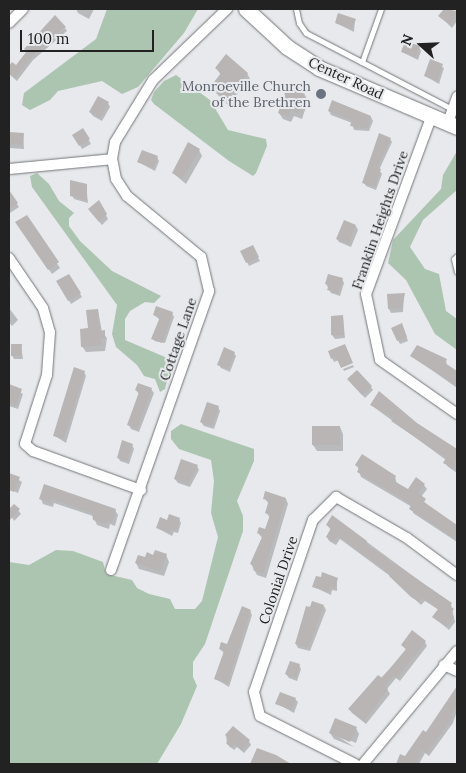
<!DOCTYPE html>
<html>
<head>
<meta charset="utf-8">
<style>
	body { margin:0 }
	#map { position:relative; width:466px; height:773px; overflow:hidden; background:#e7e9ec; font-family:Lora,serif }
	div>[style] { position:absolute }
	.green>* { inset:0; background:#acc5b1 }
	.shadow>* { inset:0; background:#0003 }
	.building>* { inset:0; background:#b8b5b4 }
	.roads { filter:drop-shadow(0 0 1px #737578) drop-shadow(0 0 1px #737578) }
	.lane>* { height:5px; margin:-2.5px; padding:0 2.5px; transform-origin:2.5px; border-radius:2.5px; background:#fff }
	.street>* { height:10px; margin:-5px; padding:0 5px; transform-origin:5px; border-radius:5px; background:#fff }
	.primary>* { height:15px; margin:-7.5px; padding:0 7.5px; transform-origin:7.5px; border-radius:7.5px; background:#fff }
	.dots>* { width:14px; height:14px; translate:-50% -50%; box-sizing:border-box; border:2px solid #e7e9ec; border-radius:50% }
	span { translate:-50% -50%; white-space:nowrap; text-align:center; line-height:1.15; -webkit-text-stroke:4px #e7e9ec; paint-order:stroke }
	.street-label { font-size:14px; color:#222223 }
	.worship-label { font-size:14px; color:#5b616d }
	.right { translate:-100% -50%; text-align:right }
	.frame { position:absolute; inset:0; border:10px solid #222223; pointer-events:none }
	.north { position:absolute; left:396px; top:20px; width:50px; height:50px; -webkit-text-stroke:4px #e7e9ec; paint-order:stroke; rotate:290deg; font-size:14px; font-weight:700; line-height:20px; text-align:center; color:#222223 }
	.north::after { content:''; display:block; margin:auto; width:18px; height:22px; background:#222223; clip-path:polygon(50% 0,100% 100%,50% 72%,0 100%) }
	.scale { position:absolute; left:20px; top:30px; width:134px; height:22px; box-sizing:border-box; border:2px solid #222223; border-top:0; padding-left:6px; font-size:15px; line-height:18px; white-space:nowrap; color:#222223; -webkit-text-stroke:4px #e7e9ec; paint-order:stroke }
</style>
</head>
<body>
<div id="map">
	<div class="green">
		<i style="clip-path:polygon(107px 9px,198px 9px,184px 33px,138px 87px,122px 94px,102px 81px,58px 91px,50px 100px,30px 110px,22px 105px,24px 93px,96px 39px)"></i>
		<i style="clip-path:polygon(176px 75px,210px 100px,228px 130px,266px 139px,267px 146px,256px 173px,253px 176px,229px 161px,154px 104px,151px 100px,154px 92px,164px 81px)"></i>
		<i style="clip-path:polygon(457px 151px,457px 190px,423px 220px,410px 247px,425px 269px,439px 274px,446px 311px,457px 319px,457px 350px,435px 334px,406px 280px,388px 263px,393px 240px,441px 189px,443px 175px)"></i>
		<i style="clip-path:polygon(37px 173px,49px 184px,59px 201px,74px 213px,69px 218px,69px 226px,80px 241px,112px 271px,161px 296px,154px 303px,145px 302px,130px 311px,125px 319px,125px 340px,172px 360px,165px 389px,160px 392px,155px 379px,144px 376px,137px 365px,116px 347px,112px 334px,117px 305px,32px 187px,30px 176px)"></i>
		<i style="clip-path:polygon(181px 424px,254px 449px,254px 461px,237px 501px,243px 516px,243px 531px,205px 644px,193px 662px,193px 677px,197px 686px,181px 724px,157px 764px,9px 764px,9px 562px,29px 565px,56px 550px,73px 551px,103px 562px,106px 574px,132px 580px,137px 588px,149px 594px,170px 599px,175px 609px,195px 609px,202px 601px,218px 537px,211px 513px,214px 481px,211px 460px,179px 449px,171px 439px,171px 431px)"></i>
	</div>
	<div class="shadow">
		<i style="clip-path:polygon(76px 9px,94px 9px,89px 19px,78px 13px)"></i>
		<i style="clip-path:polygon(445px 9px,457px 13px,457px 21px,452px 28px,440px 16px)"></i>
		<i style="clip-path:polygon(355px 20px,354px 32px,336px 23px)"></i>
		<i style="clip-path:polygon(65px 28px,67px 31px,33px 60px,17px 81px,9px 74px,9px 64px,16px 67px)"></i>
		<i style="clip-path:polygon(419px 47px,421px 51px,418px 60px,402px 52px)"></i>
		<i style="clip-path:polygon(430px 61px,444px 68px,439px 84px,425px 76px)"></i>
		<i style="clip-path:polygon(216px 68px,247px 73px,250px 79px,228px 105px,213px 90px,212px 86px,221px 75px)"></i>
		<i style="clip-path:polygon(305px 95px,308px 101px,302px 119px,294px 116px,291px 122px,283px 119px,279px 113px)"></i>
		<i style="clip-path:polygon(332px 102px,371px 117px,373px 121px,369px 131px,354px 130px,352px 123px,331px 115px,329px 111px)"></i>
		<i style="clip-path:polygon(108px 103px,110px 107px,102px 121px,93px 116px,90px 112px)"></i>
		<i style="clip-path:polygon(83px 130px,91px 144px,82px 149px,74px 135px)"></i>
		<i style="clip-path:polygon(9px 133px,23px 134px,24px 149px,9px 148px)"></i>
		<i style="clip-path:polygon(390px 139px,392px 142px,379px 170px,382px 174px,376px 190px,366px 186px,364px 183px)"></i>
		<i style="clip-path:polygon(199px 150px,202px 156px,186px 184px,173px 173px)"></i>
		<i style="clip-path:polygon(157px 157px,159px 161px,155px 171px,138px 162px)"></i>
		<i style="clip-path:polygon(86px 185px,88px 203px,74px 199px,72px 195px)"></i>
		<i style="clip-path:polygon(10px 194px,19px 207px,10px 213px,9px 211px)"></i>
		<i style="clip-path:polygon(99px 202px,108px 219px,102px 225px,92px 213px)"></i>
		<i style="clip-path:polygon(27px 217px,60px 268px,52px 274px,20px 227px)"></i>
		<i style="clip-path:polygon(356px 226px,358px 230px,351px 247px,339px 242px,337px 239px)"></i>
		<i style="clip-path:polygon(252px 247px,260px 261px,249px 266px,242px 252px)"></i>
		<i style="clip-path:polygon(69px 275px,82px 297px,71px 304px,58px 282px)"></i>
		<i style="clip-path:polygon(342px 279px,344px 283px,340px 296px,331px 293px,326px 284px)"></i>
		<i style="clip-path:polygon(404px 294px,403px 312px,391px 313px,389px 309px)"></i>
		<i style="clip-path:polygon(9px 308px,18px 320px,12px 326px,9px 322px)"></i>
		<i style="clip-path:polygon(98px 310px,102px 332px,107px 338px,105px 351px,86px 352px,82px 346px)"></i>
		<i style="clip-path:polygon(172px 313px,174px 317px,165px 343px,154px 341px,160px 320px,154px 315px)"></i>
		<i style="clip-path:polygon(343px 317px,345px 338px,335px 339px,332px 335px)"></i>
		<i style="clip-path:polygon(403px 328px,408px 341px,400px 344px,392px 329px)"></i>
		<i style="clip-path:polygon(344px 345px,339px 360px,334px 362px,332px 358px)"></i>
		<i style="clip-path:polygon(21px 346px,23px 359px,14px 359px,12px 355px)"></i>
		<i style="clip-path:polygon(234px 353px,236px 356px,230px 372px,221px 368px,219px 365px)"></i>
		<i style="clip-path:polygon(412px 356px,446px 360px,447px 366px,457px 372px,457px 388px)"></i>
		<i style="clip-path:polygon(353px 365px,354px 367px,344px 371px,343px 369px)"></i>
		<i style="clip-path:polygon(84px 372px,86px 376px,66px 443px,55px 436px)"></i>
		<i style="clip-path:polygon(351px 383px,371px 387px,373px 390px,365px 398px)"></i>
		<i style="clip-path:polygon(9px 386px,23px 394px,18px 409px,9px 406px)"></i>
		<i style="clip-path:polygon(151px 389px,154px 393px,139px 432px,131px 429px,129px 425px,139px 394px,136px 390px)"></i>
		<i style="clip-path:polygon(371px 405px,416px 424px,457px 451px,457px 473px,447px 466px,446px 460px)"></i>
		<i style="clip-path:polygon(218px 407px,220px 411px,214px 429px,204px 426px,201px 422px)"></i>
		<i style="clip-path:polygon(340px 427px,343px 434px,343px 451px,317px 451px,313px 445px)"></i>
		<i style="clip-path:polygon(132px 445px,134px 449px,129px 464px,120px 461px,118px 457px)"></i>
		<i style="clip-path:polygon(357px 465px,395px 477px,397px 484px,408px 491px,424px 485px,427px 489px,421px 497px,427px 506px,457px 526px,457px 542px,413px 513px,412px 507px,361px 477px)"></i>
		<i style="clip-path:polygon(197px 466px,199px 470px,190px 487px,178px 483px,175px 479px)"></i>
		<i style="clip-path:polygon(9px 474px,22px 482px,18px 493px,9px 489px)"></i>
		<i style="clip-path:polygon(45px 485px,115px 510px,118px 515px,115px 526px,110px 524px,109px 529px,97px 525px,93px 516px,54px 503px,53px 507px,43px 504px,41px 499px)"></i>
		<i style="clip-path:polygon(264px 498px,286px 499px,288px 504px,266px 578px,257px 575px,251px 564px,263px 539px,258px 533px,265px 530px,270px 518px,266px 512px,269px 504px)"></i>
		<i style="clip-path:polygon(14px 505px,21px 514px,14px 521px,9px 511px)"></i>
		<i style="clip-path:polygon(179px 519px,181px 523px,178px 533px,174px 532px,172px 536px,157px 528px)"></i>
		<i style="clip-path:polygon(327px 525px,367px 542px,451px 604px,455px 622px,449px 630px,434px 617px,439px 610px,425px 601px,421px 605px,390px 576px,340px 539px,336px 545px,329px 541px,327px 537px,331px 530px)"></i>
		<i style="clip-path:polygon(166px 555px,169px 562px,164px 576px,139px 569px,136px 563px)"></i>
		<i style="clip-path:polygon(337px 579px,337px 591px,332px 590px,331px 595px,314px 587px)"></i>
		<i style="clip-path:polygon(324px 606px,326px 610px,310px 651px,298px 648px,296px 644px)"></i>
		<i style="clip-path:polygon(250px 611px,252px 615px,229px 687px,216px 679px,225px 654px,220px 649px,228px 646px)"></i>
		<i style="clip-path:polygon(425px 642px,427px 646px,400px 681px,396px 678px,387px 689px,390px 694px,366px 724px,352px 713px,350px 710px,407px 651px,402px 645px)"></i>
		<i style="clip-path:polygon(299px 665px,301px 669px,297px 681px,289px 678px,286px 674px)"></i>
		<i style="clip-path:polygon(456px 691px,457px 711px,453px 723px,429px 756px,425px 753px,419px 764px,397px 764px,400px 756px,405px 758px,426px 734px)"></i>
		<i style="clip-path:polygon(295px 699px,298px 702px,294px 713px,276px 703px)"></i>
		<i style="clip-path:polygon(356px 728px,359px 734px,356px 743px,333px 733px,354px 747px,334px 739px,330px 733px)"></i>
		<i style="clip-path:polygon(226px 735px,249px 741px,251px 745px,244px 753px,237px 747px,234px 750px,227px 743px)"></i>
	</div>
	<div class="building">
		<i style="clip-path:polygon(444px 9px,457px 11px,450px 25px,438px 16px)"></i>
		<i style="clip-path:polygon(338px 13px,356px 19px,352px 29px,335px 23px)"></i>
		<i style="clip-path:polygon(55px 15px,66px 27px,32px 56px,15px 78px,9px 73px,9px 66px,12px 62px,16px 65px,27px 51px,24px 49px)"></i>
		<i style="clip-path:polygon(405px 41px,420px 46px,416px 57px,401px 52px)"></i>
		<i style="clip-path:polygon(226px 54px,248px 73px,224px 100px,211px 86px,221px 73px,215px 68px)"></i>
		<i style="clip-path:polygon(430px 59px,443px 64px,437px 81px,424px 76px)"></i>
		<i style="clip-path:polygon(287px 87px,305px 94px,298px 113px,291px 110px,288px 117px,278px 113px)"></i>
		<i style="clip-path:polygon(98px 96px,109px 102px,100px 118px,89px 112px)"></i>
		<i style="clip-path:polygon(332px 100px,371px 116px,367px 128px,350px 126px,352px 120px,328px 111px)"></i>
		<i style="clip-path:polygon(83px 128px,90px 139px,79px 146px,72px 135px)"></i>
		<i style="clip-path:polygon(9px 132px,24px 133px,23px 145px,9px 144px)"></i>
		<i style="clip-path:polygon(379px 133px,391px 138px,377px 168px,381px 169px,375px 187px,362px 183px)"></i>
		<i style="clip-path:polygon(188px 142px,200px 149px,182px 179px,172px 173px)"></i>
		<i style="clip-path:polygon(142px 150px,158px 156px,153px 168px,137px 162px)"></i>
		<i style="clip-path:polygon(70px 180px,87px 184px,87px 200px,70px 196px)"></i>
		<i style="clip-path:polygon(9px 190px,18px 203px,9px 209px)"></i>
		<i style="clip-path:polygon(99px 200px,107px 214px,99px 222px,88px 209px)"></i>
		<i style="clip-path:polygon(27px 215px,59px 262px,48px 270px,15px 222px)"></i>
		<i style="clip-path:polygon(344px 220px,356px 225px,349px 244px,336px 239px)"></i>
		<i style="clip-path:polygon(253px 245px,259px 257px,246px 263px,240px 251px)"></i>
		<i style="clip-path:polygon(69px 274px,81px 293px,68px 301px,56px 281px)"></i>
		<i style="clip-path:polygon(328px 274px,343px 278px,338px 293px,327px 290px,329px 285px,325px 284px)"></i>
		<i style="clip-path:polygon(405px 293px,402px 308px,388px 309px,387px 294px)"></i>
		<i style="clip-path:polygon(156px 306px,173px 312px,162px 343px,151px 339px,160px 317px,153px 315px)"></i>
		<i style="clip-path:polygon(98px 309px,100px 331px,105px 330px,105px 338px,101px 339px,102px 345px,81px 347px,80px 329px,88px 328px,86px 310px)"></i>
		<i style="clip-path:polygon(343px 315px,344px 335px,331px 335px,331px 316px)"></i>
		<i style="clip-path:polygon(402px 323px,407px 337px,397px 341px,391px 328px)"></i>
		<i style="clip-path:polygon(11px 344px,22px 344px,21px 356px,11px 356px)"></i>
		<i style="clip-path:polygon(345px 344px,353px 363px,341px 368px,336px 357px,331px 359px,328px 351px)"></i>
		<i style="clip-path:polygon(417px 345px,447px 359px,445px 363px,457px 371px,457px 386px,410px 356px)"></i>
		<i style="clip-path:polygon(224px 347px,235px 352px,228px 369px,217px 365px)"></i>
		<i style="clip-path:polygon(74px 367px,85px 371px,64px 439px,53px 436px)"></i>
		<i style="clip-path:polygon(357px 370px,372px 386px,362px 395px,347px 379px)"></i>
		<i style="clip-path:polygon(138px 383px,152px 388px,137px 429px,127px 425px,139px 392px,135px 390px)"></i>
		<i style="clip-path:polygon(9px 384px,22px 389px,16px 406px,9px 403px)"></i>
		<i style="clip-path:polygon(379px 391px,417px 423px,457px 449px,454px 469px,443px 463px,446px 458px,391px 421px,394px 418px,370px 405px)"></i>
		<i style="clip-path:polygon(207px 402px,219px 406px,212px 426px,200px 422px)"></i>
		<i style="clip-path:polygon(312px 426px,340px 426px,340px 445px,312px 445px)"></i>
		<i style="clip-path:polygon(122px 440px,133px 444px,127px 461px,117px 458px)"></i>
		<i style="clip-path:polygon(362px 454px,396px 476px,394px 481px,408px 489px,416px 477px,425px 484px,418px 493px,426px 499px,424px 502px,457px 525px,457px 540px,409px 509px,411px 505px,395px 494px,357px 472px,359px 468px,355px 465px)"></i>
		<i style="clip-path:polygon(181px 459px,198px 465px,188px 484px,174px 479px)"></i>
		<i style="clip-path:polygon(9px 473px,20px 477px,14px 492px,9px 490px)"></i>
		<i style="clip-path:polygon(44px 484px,116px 509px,112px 522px,108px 520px,106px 524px,93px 520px,92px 513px,52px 499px,50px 503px,39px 499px)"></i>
		<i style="clip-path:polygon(265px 491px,286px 498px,263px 574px,253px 570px,255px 566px,250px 564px,263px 535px,257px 533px,259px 527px,265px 529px,270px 515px,265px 513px,269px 500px,263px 499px)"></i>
		<i style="clip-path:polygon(14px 504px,20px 509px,9px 521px,9px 509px)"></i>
		<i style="clip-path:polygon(169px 514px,180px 518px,176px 530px,172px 529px,170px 533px,156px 528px,160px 517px,167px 520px)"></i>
		<i style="clip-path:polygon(332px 515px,367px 541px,366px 544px,452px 603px,450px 606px,454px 609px,450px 614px,454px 617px,446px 627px,432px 617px,438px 609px,422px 598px,419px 602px,411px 597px,389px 576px,390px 574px,338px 536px,334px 542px,326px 537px,331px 528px,326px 525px)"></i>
		<i style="clip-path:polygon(155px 550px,167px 554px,160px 571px,135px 563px,138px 555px,145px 557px,147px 552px,153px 555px)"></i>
		<i style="clip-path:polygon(322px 572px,338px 578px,335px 588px,331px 587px,329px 592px,312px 587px,316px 576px,321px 577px)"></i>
		<i style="clip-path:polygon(312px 601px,324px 605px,308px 648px,295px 644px,306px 606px,310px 607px)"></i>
		<i style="clip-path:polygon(242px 606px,251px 610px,227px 684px,214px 679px,224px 651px,219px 649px,221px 642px,227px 644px)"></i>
		<i style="clip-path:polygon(412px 630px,426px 641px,397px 678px,394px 675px,385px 686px,388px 689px,364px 721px,348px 709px,378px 675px,382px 678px,406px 649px,401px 645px)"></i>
		<i style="clip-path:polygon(290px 661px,300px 664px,296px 678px,285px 674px)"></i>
		<i style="clip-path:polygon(457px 686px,457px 704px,450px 716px,452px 718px,427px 753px,422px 750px,416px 764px,396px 764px,400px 754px,405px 756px,423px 730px,426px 732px)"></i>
		<i style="clip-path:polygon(280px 692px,296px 698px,292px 710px,275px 704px)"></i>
		<i style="clip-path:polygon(335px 718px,357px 727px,350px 742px,329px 733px)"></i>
		<i style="clip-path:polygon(233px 726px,250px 740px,242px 750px,235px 744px,231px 748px,226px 743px,229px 739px,225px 735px)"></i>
		<i style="clip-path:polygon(257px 748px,276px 755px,291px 764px,250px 764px)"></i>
	</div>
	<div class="roads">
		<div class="lane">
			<i style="left:296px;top:9px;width:14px;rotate:78deg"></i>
			<i style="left:299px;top:23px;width:12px;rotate:55deg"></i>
			<i style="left:306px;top:33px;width:165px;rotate:27.5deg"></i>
			<i style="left:362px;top:62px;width:56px;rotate:-70.3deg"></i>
			<i style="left:457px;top:256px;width:4px;rotate:135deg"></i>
			<i style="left:454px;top:259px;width:13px;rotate:77deg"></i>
		</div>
		<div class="street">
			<i style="left:9px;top:23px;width:20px;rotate:-45deg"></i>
			<i style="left:432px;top:115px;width:191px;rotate:110.2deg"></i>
			<i style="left:366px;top:294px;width:67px;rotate:78deg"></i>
			<i style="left:380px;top:360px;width:94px;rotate:35deg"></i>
			<i style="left:448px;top:122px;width:27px;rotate:-70deg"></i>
			<i style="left:9px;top:169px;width:103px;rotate:-5.5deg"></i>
			<i style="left:9px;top:258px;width:60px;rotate:55.8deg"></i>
			<i style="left:43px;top:308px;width:25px;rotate:74deg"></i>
			<i style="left:50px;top:332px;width:43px;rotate:94deg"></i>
			<i style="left:47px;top:375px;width:72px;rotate:107.7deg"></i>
			<i style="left:25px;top:444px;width:11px;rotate:41deg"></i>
			<i style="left:33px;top:451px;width:115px;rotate:19.9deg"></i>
			<i style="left:111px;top:570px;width:296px;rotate:-70.6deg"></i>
			<i style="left:209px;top:291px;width:35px;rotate:-103deg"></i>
			<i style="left:201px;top:257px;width:96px;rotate:-140.5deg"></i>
			<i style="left:127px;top:196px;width:20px;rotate:-123deg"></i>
			<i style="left:116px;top:179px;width:20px;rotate:-101deg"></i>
			<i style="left:112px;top:159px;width:17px;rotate:-80deg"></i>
			<i style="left:115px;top:142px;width:73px;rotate:-58.5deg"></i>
			<i style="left:153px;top:80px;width:103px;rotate:-43.8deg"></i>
			<i style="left:444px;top:665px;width:14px;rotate:25deg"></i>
			<i style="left:355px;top:764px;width:106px;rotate:-153.2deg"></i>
			<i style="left:260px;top:716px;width:25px;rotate:-104deg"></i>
			<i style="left:254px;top:692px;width:182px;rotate:-71.1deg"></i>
			<i style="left:313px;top:520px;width:33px;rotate:-45deg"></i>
			<i style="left:336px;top:497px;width:82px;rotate:30deg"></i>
			<i style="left:407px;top:538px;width:62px;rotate:36.5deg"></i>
			<i style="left:363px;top:764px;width:147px;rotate:-50.2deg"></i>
		</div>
		<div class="primary">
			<i style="left:246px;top:9px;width:56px;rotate:42.8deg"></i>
			<i style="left:287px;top:47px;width:38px;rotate:33deg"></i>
			<i style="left:319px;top:68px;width:150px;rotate:23.1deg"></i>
		</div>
	</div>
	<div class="dots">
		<i style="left:321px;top:94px;background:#6b7280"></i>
	</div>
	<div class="street-label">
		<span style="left:346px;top:78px;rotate:25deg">Center Road</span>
		<span style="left:380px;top:220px;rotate:-71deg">Franklin Heights Drive</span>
		<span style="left:178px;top:339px;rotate:-71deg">Cottage Lane</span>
		<span style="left:278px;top:580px;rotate:-71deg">Colonial Drive</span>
	</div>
	<div class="worship-label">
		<span class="right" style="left:311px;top:94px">Monroeville Church<br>of the Brethren</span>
	</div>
	<div class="frame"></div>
	<div class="north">N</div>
	<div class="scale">100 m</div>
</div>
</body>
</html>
